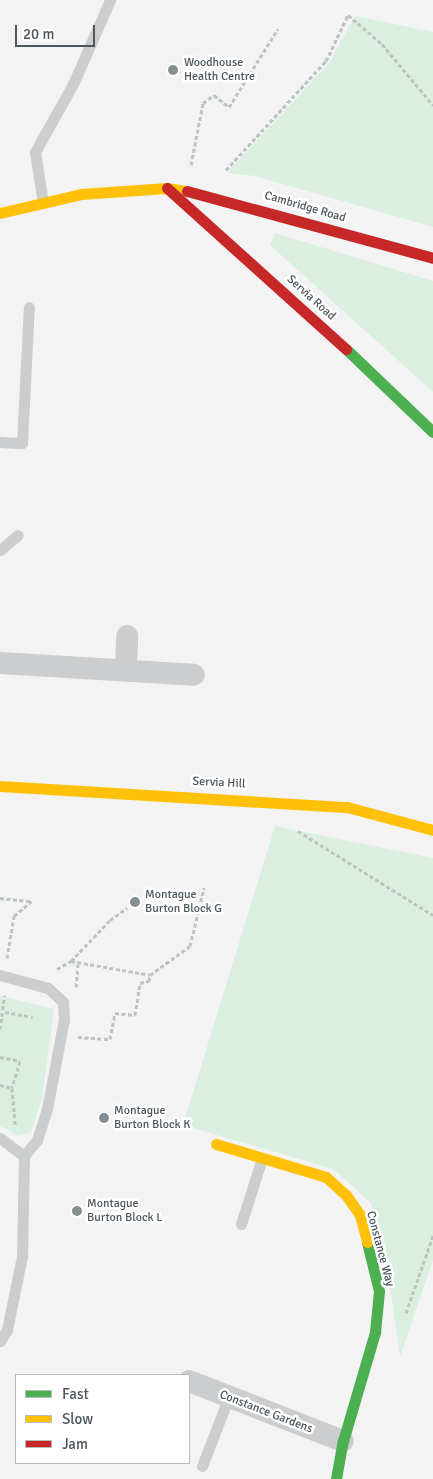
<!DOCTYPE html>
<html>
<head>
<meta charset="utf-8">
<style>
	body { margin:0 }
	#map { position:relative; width:433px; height:1479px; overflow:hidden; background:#f3f3f3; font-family:Signika,sans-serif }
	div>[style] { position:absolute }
	.green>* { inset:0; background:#dbefe0 }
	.path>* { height:3px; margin-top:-1.5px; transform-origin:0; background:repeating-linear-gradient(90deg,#bcc4c1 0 4px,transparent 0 6.5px) }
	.lane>* { height:11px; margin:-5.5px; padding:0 5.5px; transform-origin:5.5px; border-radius:5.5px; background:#cbcdce }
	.street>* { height:22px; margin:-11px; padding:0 11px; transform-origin:11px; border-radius:11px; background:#cbcdce }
	.fast>* { height:11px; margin:-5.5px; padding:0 5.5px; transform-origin:5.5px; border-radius:5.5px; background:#4caf50 }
	.slow>* { height:11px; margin:-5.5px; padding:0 5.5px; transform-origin:5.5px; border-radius:5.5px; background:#ffc107 }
	.jam>* { height:11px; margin:-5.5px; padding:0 5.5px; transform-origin:5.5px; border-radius:5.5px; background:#c62828 }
	.dots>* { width:14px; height:14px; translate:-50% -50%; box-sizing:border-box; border:2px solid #fff; border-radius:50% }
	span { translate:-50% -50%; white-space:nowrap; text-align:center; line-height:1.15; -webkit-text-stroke:5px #fff; paint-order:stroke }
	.poi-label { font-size:12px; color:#4c575d }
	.left { translate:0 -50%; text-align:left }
	.street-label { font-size:12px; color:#4c575d }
	.legend { position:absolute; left:15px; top:1374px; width:175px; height:90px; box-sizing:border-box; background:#fff; border:1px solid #b7bcbe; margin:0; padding:6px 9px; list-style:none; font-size:15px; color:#4c575d }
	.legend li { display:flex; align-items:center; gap:10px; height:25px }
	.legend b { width:25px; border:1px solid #b7bcbe }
	.scale { position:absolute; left:15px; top:25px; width:80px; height:22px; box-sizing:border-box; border:2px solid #4c575d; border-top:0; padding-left:6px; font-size:15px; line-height:18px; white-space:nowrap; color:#4c575d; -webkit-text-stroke:4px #fff; paint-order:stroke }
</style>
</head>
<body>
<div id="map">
	<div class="green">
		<i style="clip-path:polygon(355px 16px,433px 32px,433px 227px,255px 176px,227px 173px,329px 63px)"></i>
		<i style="clip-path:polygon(275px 233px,433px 281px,433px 392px,270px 245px)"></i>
		<i style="clip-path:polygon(275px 826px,433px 858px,433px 1260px,400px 1357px,388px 1273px,371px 1203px,333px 1169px,183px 1125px)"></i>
		<i style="clip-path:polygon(0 996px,54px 1009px,42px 1099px,31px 1132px,18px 1136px,0 1126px)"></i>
	</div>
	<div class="path">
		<i style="left:191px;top:165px;width:63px;rotate:-79deg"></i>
		<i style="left:203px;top:103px;width:14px;rotate:-36deg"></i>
		<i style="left:214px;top:95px;width:19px;rotate:39deg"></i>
		<i style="left:229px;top:107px;width:92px;rotate:-57.9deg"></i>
		<i style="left:226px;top:170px;width:148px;rotate:-47.5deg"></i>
		<i style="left:326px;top:61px;width:51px;rotate:-64.4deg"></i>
		<i style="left:348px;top:15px;width:45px;rotate:40.5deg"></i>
		<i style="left:382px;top:44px;width:80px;rotate:50.1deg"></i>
		<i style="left:298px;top:831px;width:159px;rotate:31.9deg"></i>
		<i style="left:0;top:898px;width:31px;rotate:6deg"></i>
		<i style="left:7px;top:958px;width:43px;rotate:-80.5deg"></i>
		<i style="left:14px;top:916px;width:23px;rotate:-40deg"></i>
		<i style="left:71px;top:961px;width:80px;rotate:10deg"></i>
		<i style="left:150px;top:975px;width:49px;rotate:-35.9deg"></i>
		<i style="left:190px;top:946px;width:60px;rotate:-76.4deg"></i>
		<i style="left:57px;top:969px;width:16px;rotate:-30deg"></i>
		<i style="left:71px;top:961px;width:57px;rotate:-46.4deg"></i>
		<i style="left:110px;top:920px;width:21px;rotate:-35deg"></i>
		<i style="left:76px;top:987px;width:23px;rotate:-85deg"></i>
		<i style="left:5px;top:1012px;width:28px;rotate:10deg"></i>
		<i style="left:0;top:1029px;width:34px;rotate:-82deg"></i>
		<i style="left:78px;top:1037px;width:32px;rotate:4deg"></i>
		<i style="left:110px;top:1039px;width:26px;rotate:-79deg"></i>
		<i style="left:115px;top:1013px;width:20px;rotate:6deg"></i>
		<i style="left:135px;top:1015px;width:32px;rotate:-81deg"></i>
		<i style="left:140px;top:983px;width:9px;rotate:-13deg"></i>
		<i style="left:149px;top:981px;width:6px;rotate:-81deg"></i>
		<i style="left:0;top:1057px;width:20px;rotate:11deg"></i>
		<i style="left:20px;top:1061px;width:28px;rotate:107deg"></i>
		<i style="left:12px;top:1088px;width:38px;rotate:85deg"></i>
		<i style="left:0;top:1085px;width:12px;rotate:14deg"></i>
		<i style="left:406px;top:1313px;width:82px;rotate:-70.7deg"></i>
	</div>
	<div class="lane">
		<i style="left:43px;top:203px;width:52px;rotate:-98.9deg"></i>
		<i style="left:35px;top:152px;width:78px;rotate:-60.8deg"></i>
		<i style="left:73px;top:84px;width:92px;rotate:-66.2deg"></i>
		<i style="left:0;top:442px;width:22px;rotate:3deg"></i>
		<i style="left:22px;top:443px;width:136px;rotate:-87.1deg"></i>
		<i style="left:0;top:550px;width:23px;rotate:-40deg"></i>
		<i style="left:0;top:975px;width:50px;rotate:15.2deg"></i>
		<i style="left:48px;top:988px;width:21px;rotate:43deg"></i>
		<i style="left:63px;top:1002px;width:17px;rotate:87deg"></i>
		<i style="left:64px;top:1019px;width:92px;rotate:100.7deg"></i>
		<i style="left:47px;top:1109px;width:33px;rotate:108deg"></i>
		<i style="left:37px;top:1140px;width:21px;rotate:129deg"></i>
		<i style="left:24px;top:1156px;width:100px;rotate:91.1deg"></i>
		<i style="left:22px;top:1256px;width:76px;rotate:101.5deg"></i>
		<i style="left:7px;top:1330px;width:13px;rotate:122deg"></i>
		<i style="left:0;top:1138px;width:30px;rotate:37deg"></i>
		<i style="left:241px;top:1224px;width:69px;rotate:-72.3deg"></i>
		<i style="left:202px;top:1466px;width:72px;rotate:-68.8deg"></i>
	</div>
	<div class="street">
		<i style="left:0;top:663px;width:194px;rotate:3.5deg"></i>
		<i style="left:126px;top:670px;width:34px;rotate:-88deg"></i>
		<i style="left:189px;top:1381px;width:165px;rotate:21.3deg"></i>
	</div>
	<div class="fast">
		<i style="left:346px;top:349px;width:120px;rotate:43.7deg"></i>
		<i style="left:336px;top:1479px;width:39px;rotate:-80deg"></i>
		<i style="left:343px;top:1441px;width:114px;rotate:-73.6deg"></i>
		<i style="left:375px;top:1332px;width:41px;rotate:-84.4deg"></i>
		<i style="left:379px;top:1291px;width:50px;rotate:-103.8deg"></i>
	</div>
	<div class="slow">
		<i style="left:0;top:213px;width:83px;rotate:-13.2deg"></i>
		<i style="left:81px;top:194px;width:86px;rotate:-4deg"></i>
		<i style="left:167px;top:188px;width:20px;rotate:9deg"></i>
		<i style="left:0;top:786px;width:348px;rotate:3.5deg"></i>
		<i style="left:347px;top:807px;width:89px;rotate:15deg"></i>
		<i style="left:216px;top:1144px;width:115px;rotate:16.7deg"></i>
		<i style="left:326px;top:1177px;width:27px;rotate:42deg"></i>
		<i style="left:346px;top:1195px;width:24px;rotate:55deg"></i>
		<i style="left:360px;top:1215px;width:28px;rotate:75deg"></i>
	</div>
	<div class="jam">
		<i style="left:167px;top:188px;width:241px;rotate:42deg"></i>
		<i style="left:187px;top:191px;width:255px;rotate:15.2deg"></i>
	</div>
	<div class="dots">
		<i style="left:173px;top:70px;background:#868e92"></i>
		<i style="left:135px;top:902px;background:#868e92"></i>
		<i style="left:104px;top:1118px;background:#868e92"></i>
		<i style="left:77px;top:1211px;background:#868e92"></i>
	</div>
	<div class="poi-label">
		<span class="left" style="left:184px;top:70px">Woodhouse<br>Health Centre</span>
		<span class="left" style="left:145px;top:902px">Montague<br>Burton Block G</span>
		<span class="left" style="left:114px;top:1118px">Montague<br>Burton Block K</span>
		<span class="left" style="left:87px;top:1211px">Montague<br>Burton Block L</span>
	</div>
	<div class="street-label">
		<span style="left:305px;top:207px;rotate:16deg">Cambridge Road</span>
		<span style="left:311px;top:298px;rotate:42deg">Servia Road</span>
		<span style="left:219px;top:783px;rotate:3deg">Servia Hill</span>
		<span style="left:380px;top:1249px;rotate:75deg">Constance Way</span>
		<span style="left:266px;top:1412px;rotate:21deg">Constance Gardens</span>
	</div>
	<ul class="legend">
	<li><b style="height:6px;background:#4caf50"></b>Fast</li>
	<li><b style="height:6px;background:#ffc107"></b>Slow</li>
	<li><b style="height:6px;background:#c62828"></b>Jam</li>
	</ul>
	<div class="scale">20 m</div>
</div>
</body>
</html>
